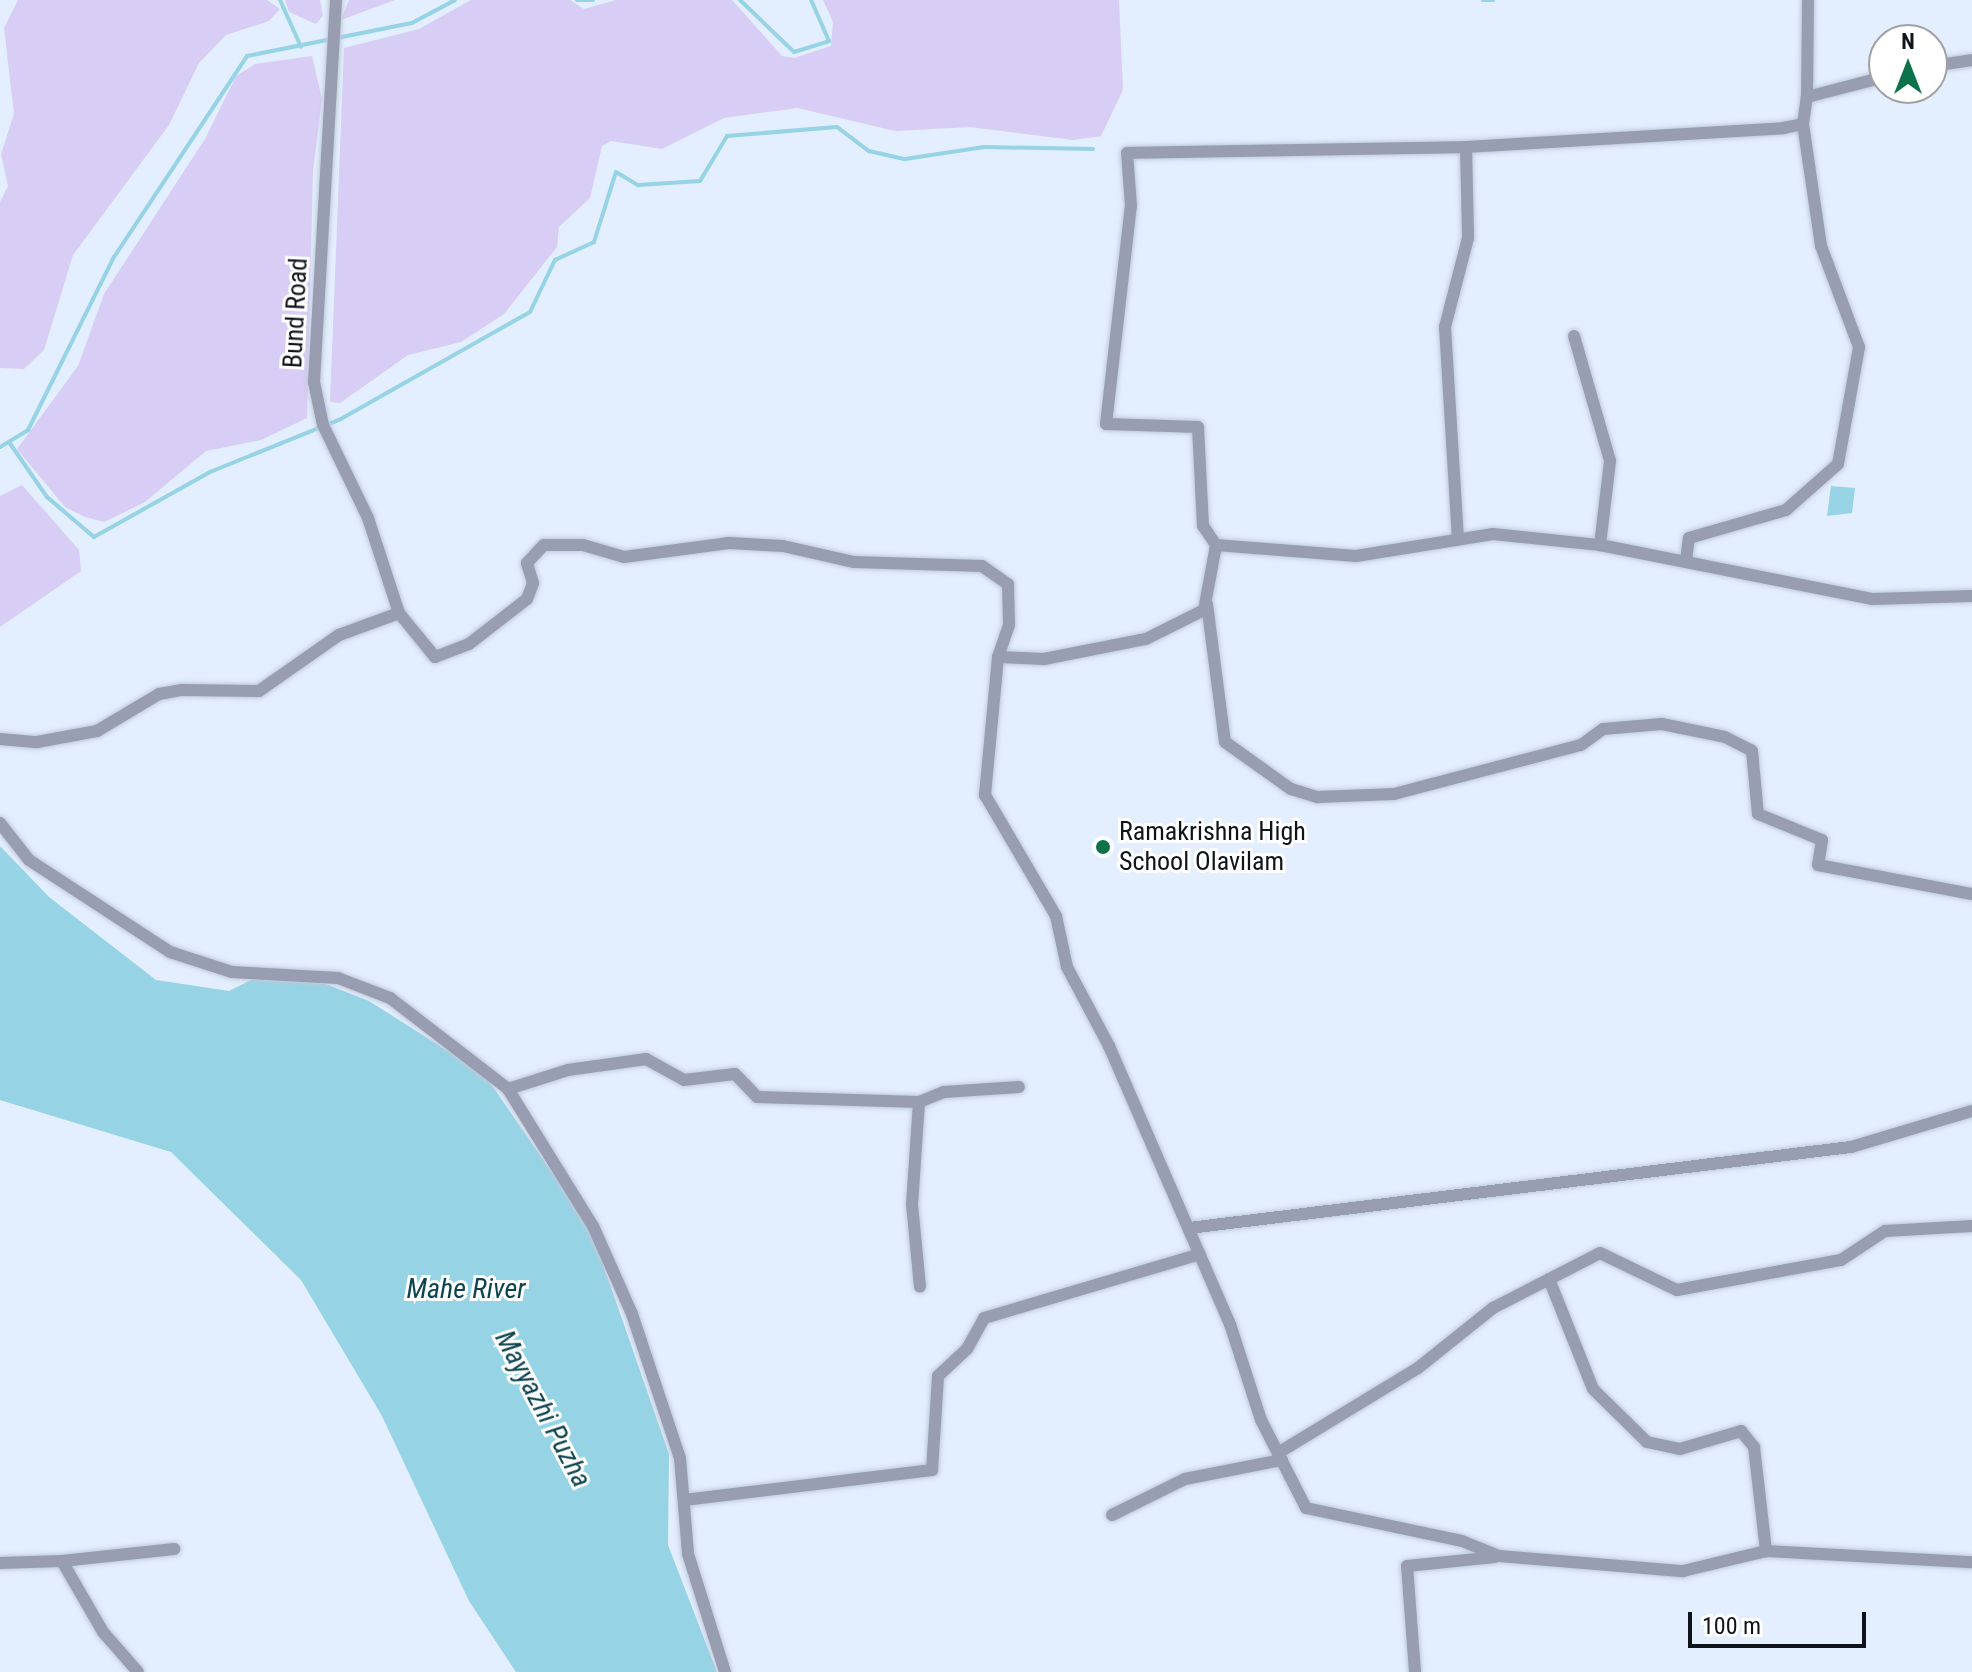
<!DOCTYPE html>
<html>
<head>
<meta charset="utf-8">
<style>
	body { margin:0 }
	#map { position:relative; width:1972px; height:1672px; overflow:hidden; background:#e3eeff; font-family:"Roboto Condensed",sans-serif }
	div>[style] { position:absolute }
	.green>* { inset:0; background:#d8cdf5 }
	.water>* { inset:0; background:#96d3e5 }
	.stream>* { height:4px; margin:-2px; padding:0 2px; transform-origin:2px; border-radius:2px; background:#96d3e5 }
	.roads { filter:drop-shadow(0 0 2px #c1cbda) drop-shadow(0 0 2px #c1cbda) }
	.minor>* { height:12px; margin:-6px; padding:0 6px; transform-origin:6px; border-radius:6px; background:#999db1 }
	.dots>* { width:22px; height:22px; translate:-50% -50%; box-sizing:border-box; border:4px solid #fff; border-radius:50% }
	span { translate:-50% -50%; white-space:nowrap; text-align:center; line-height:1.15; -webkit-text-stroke:6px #fff; paint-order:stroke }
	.street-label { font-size:26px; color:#0f131a }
	.poi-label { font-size:26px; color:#0f131a }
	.left { translate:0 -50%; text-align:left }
	.water-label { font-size:28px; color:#0e4451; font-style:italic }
	.north { position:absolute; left:1868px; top:24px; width:80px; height:80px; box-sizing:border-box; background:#fff; border:2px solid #9fa1a3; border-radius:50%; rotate:0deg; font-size:22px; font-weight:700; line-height:32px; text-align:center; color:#0f131a }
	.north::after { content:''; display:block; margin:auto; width:28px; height:36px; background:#0c7249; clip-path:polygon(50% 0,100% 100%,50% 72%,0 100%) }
	.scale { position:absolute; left:1688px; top:1612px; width:178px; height:36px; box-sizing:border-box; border:4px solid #0f131a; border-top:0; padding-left:10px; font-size:24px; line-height:28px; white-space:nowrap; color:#0f131a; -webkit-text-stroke:6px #fff; paint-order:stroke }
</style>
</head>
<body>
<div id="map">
	<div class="green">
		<i style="clip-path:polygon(18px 0,267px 0,280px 9px,269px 21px,226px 35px,199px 63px,169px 125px,73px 255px,44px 350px,24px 369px,0 368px,0 202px,8px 186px,1px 154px,14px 114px,4px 28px)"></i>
		<i style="clip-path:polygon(285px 0,320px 0,323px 16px,316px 24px,289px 12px)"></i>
		<i style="clip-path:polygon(349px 0,395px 0,341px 20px)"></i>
		<i style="clip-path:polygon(471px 0,570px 0,584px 9px,616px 0,732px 0,782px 56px,794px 58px,831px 46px,833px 22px,823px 0,1119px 0,1123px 90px,1101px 136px,1073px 140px,970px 127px,895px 131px,798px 108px,724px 118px,662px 149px,611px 141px,602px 146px,590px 198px,559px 227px,557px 247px,504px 314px,461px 342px,408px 355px,340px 403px,330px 402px,344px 48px,419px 29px)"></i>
		<i style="clip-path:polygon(312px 56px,322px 99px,313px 171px,307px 418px,261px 440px,206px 451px,145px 502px,104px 522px,85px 517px,65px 507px,17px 449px,78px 366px,104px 294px,205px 139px,236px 76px,255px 64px)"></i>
		<i style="clip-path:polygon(22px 485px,79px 550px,81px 571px,0 627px,0 496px)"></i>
	</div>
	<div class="water">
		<i style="clip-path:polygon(1831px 486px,1855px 488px,1852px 513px,1827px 516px)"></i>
		<i style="clip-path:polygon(0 846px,49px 897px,156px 980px,229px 991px,259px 976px,300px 974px,369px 1001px,484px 1074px,590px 1227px,669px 1454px,668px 1545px,717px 1672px,516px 1672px,469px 1601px,382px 1416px,301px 1280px,171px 1152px,0 1100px)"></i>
	</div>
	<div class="stream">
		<i style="left:280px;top:0;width:51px;rotate:65.9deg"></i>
		<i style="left:577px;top:0;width:16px"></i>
		<i style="left:740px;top:0;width:75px;rotate:43.9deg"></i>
		<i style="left:794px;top:52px;width:37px;rotate:-17deg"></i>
		<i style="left:829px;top:41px;width:45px;rotate:-113.7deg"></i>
		<i style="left:1483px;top:0;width:10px"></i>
		<i style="left:9px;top:442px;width:67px;rotate:55.4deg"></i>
		<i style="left:47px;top:497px;width:62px;rotate:40.4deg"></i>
		<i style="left:94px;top:537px;width:133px;rotate:-29.3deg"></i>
		<i style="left:210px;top:472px;width:139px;rotate:-22deg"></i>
		<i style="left:339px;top:420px;width:219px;rotate:-29.5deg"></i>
		<i style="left:530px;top:312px;width:58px;rotate:-64.3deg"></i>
		<i style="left:555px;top:260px;width:43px;rotate:-24.8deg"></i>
		<i style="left:594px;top:242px;width:73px;rotate:-72.6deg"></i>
		<i style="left:616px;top:172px;width:26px;rotate:31deg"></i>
		<i style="left:638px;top:185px;width:62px;rotate:-3.7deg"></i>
		<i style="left:700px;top:181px;width:52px;rotate:-59deg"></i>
		<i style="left:727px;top:136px;width:110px;rotate:-4.7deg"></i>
		<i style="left:837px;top:127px;width:40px;rotate:37deg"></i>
		<i style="left:869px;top:151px;width:37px;rotate:13deg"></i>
		<i style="left:905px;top:159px;width:80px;rotate:-8.6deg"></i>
		<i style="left:984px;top:147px;width:109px;rotate:1.1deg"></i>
		<i style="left:0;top:447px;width:33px;rotate:-31deg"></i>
		<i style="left:28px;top:430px;width:193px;rotate:-63.6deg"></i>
		<i style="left:114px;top:257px;width:241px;rotate:-56.5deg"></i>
		<i style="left:247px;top:56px;width:168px;rotate:-11.3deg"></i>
		<i style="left:412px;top:23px;width:49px;rotate:-28.1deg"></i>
	</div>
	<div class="roads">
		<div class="minor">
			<i style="left:336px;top:0;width:383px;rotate:93.3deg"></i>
			<i style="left:314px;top:382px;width:44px;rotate:78.2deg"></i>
			<i style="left:323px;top:425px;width:103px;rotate:64.2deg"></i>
			<i style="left:368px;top:518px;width:100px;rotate:71.9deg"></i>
			<i style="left:399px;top:613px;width:57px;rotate:50.7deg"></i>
			<i style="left:435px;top:657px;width:36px;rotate:-21deg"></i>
			<i style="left:469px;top:644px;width:73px;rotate:-37.8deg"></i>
			<i style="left:527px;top:599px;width:17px;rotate:-69deg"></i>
			<i style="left:533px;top:583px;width:21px;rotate:-107deg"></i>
			<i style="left:527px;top:563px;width:25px;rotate:-47deg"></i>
			<i style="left:544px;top:545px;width:39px"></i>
			<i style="left:583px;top:545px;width:43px;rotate:16.3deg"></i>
			<i style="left:624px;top:557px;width:106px;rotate:-7.6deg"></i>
			<i style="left:729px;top:543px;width:54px;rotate:3.2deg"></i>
			<i style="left:783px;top:546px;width:73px;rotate:12.7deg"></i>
			<i style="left:854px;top:562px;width:128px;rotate:1.8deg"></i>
			<i style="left:982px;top:566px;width:32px;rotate:35deg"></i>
			<i style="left:1008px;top:584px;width:41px;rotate:88.6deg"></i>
			<i style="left:1009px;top:625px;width:34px;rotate:109deg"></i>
			<i style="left:998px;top:657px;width:46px;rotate:2.5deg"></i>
			<i style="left:1044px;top:659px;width:104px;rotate:-11.1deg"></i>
			<i style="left:1146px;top:639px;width:65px;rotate:-26.6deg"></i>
			<i style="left:1204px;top:610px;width:66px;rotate:-79.5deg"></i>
			<i style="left:1216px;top:545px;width:140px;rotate:4.5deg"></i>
			<i style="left:1356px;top:556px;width:139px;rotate:-9.1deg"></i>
			<i style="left:1493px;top:534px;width:108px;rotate:5.9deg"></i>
			<i style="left:1600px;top:545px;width:277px;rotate:11.2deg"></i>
			<i style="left:1872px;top:599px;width:100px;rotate:-1.7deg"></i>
			<i style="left:1932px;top:66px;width:40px;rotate:-8.5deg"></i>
			<i style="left:1807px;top:97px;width:97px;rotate:-89.4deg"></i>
			<i style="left:1466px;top:147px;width:318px;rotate:-3.4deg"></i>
			<i style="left:1783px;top:128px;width:20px;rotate:-11deg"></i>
			<i style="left:1803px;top:124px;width:27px;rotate:-82deg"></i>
			<i style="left:1807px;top:97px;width:80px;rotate:-14.6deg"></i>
			<i style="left:1574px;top:336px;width:130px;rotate:73.9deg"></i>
			<i style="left:1610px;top:461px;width:85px;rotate:96.8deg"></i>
			<i style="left:1216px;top:545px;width:23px;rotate:-124deg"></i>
			<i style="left:1203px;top:526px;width:99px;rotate:-92.9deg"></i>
			<i style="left:1198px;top:427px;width:92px;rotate:-178.1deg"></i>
			<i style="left:1106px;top:424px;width:219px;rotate:-83.5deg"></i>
			<i style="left:1131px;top:206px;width:53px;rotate:-94.3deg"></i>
			<i style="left:1127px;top:153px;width:339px;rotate:-1deg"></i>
			<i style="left:1466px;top:147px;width:91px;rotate:88.7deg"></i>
			<i style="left:1468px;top:238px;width:92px;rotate:104.5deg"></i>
			<i style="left:1445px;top:327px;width:210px;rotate:86.5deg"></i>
			<i style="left:1686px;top:561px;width:23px;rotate:-83deg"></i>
			<i style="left:1689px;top:538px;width:101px;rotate:-16.1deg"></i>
			<i style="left:1786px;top:510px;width:69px;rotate:-41.5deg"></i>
			<i style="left:1838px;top:464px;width:119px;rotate:-79.8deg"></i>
			<i style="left:1859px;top:347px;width:108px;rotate:-110.6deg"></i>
			<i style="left:1821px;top:246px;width:123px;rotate:-98.4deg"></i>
			<i style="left:1207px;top:604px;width:139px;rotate:82.6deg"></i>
			<i style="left:1225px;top:742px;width:81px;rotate:35.5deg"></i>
			<i style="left:1291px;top:789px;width:28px;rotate:17deg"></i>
			<i style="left:1318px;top:797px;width:76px;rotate:-2.3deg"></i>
			<i style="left:1394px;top:794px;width:193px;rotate:-14.7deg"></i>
			<i style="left:1581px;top:745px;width:27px;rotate:-36deg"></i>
			<i style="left:1603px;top:729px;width:59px;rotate:-4.8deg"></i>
			<i style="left:1662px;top:724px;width:64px;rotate:11.7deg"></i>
			<i style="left:1725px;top:737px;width:30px;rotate:27deg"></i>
			<i style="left:1752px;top:751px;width:63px;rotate:84.6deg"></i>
			<i style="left:1758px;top:814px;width:69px;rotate:22.1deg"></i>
			<i style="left:1822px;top:840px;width:25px;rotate:99deg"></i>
			<i style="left:1818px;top:865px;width:157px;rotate:10.7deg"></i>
			<i style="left:998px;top:657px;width:139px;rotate:95.4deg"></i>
			<i style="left:985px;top:795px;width:140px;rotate:59.6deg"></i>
			<i style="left:1056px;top:916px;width:52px;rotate:77.8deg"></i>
			<i style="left:1067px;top:967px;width:89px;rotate:62deg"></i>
			<i style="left:1109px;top:1046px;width:303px;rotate:66.5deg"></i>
			<i style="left:1230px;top:1324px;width:101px;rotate:72.1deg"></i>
			<i style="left:1261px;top:1420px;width:99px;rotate:62.9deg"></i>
			<i style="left:1306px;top:1508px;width:159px;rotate:11.9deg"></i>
			<i style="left:1462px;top:1541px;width:40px;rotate:22deg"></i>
			<i style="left:1499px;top:1556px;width:185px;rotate:4.7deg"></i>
			<i style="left:1683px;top:1571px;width:85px;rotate:-13.5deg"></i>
			<i style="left:1766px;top:1551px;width:206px;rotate:3.1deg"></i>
			<i style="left:0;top:739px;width:37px;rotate:5deg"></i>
			<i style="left:37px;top:742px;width:61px;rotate:-10.4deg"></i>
			<i style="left:97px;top:731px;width:72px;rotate:-30.8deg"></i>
			<i style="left:159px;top:694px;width:22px;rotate:-10deg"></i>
			<i style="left:181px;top:690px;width:78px;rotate:0.7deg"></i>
			<i style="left:259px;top:691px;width:98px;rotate:-35deg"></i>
			<i style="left:339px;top:635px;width:64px;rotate:-20.1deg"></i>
			<i style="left:0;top:823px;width:47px;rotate:51.9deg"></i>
			<i style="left:29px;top:860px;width:168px;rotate:33.1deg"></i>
			<i style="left:170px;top:952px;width:65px;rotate:17.9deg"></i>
			<i style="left:232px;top:972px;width:106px;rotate:3.2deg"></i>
			<i style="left:338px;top:978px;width:56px;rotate:21deg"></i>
			<i style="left:390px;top:998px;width:149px;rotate:37.6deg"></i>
			<i style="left:508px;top:1089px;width:161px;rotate:58.2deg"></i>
			<i style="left:593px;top:1226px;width:96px;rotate:66.1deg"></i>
			<i style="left:632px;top:1314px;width:152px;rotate:71.6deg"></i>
			<i style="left:680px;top:1458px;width:96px;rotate:85.2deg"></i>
			<i style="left:688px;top:1554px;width:124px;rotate:72.6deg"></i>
			<i style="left:508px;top:1089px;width:63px;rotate:-17.6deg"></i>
			<i style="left:568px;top:1070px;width:79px;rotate:-8deg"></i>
			<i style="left:646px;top:1059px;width:43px;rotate:28.9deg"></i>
			<i style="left:684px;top:1080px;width:51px;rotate:-6.7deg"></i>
			<i style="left:735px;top:1074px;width:32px;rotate:46deg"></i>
			<i style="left:757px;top:1097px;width:162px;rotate:1.8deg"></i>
			<i style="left:919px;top:1102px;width:27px;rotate:-22deg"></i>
			<i style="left:944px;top:1092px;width:75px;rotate:-3.8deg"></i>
			<i style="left:919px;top:1102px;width:102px;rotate:93.9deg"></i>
			<i style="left:912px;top:1204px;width:83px;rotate:84.5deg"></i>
			<i style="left:1189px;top:1228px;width:667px;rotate:-6.98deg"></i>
			<i style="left:1851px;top:1147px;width:126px;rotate:-16.6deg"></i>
			<i style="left:1549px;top:1279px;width:118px;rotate:68.2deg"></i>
			<i style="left:1593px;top:1389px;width:76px;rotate:44.5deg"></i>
			<i style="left:1647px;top:1442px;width:34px;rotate:12deg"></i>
			<i style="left:1680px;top:1449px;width:64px;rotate:-16.4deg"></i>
			<i style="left:1741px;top:1431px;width:21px;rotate:51deg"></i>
			<i style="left:1754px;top:1447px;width:105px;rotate:83.4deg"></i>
			<i style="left:1278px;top:1453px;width:164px;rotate:-31.3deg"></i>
			<i style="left:1418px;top:1368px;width:96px;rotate:-38.7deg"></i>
			<i style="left:1493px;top:1308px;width:120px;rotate:-27.2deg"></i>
			<i style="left:1600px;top:1253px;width:85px;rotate:25.7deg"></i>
			<i style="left:1677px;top:1290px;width:167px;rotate:-10.4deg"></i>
			<i style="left:1841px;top:1260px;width:53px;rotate:-33.4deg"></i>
			<i style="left:1885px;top:1231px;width:87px;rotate:-3.3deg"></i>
			<i style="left:684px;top:1500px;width:250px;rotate:-6.9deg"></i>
			<i style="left:932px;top:1470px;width:94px;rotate:-86.3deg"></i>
			<i style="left:938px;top:1376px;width:40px;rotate:-43deg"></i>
			<i style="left:967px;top:1349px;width:35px;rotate:-61deg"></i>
			<i style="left:984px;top:1318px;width:225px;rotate:-16.5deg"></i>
			<i style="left:1112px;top:1515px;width:81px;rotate:-26.3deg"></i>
			<i style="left:1185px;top:1479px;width:99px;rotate:-11.1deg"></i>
			<i style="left:62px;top:1561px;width:113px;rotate:-6.1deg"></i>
			<i style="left:0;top:1563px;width:62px;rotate:-1.8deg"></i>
			<i style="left:62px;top:1561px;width:82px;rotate:60deg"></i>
			<i style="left:103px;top:1632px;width:53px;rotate:48.8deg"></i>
			<i style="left:1415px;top:1672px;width:106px;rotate:-94.3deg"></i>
			<i style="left:1407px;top:1566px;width:88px;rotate:-5.8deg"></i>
		</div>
	</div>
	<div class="dots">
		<i style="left:1103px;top:847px;background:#0c7249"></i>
	</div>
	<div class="street-label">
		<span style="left:296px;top:313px;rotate:-87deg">Bund Road</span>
	</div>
	<div class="poi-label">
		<span class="left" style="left:1119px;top:847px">Ramakrishna High<br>School Olavilam</span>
	</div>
	<div class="water-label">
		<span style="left:466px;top:1289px">Mahe River</span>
		<span style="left:543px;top:1409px;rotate:62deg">Mayyazhi Puzha</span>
	</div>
	<div class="north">N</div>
	<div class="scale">100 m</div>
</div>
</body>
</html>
